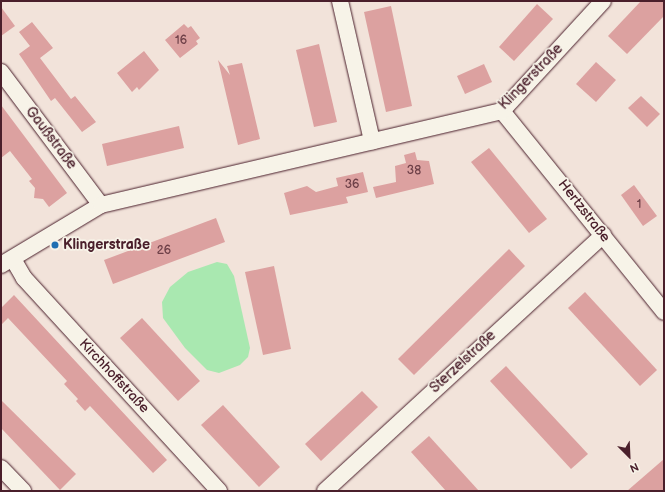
<!DOCTYPE html>
<html>
<head>
<meta charset="utf-8">
<style>
	body { margin:0 }
	#map { position:relative; width:665px; height:492px; overflow:hidden; background:#f2e3da; font-family:"Balsamiq Sans",sans-serif }
	div>[style] { position:absolute }
	.green>* { inset:0; background:#a9e8b0 }
	.building>* { inset:0; background:#dca1a0 }
	.roads { filter:drop-shadow(0 0 1px #4a1f2b) drop-shadow(0 0 1px #4a1f2b) }
	.street>* { height:16px; margin:-8px; padding:0 8px; transform-origin:8px; border-radius:8px; background:#f7f3e8 }
	.dots>* { width:11px; height:11px; translate:-50% -50%; box-sizing:border-box; border:2px solid #f7f3e8; border-radius:50% }
	span { translate:-50% -50%; white-space:nowrap; text-align:center; line-height:1.15; -webkit-text-stroke:3.5px #f7f3e8; paint-order:stroke }
	.number-label { font-size:12px; color:#6e4048 }
	.number-label span { -webkit-text-stroke-width:0 }
	.street-label { font-size:14px; color:#4a1f2b }
	.poi-label { font-size:14px; color:#4a1f2b; font-weight:700 }
	.left { translate:0 -50%; text-align:left }
	.frame { position:absolute; inset:0; border:2px solid #4a1f2b; pointer-events:none }
	.north { position:absolute; left:609px; top:436px; width:40px; height:40px; -webkit-text-stroke:3px #f7f3e8; paint-order:stroke; rotate:156deg; font-size:11px; font-weight:700; line-height:16px; text-align:center; color:#4a1f2b }
	.north::after { content:''; display:block; margin:auto; width:14px; height:18px; background:#4a1f2b; clip-path:polygon(50% 0,100% 100%,50% 72%,0 100%) }
</style>
</head>
<body>
<div id="map">
	<div class="green">
		<i style="clip-path:polygon(217px 262px,227px 264px,234px 276px,250px 348px,248px 357px,240px 365px,219px 373px,207px 370px,185px 348px,163px 318px,162px 302px,170px 287px,188px 272px)"></i>
	</div>
	<div class="building">
		<i style="clip-path:polygon(641px 1px,664px 1px,664px 16px,627px 54px,608px 36px)"></i>
		<i style="clip-path:polygon(537px 4px,553px 19px,514px 61px,499px 47px)"></i>
		<i style="clip-path:polygon(391px 6px,412px 106px,386px 112px,364px 12px)"></i>
		<i style="clip-path:polygon(1px 7px,15px 26px,1px 36px)"></i>
		<i style="clip-path:polygon(32px 22px,53px 48px,40px 58px,71px 99px,75px 96px,96px 122px,82px 132px,55px 98px,51px 101px,19px 54px,30px 46px,19px 32px)"></i>
		<i style="clip-path:polygon(184px 24px,188px 28px,191px 26px,200px 38px,196px 41px,198px 44px,180px 58px,165px 40px)"></i>
		<i style="clip-path:polygon(319px 44px,337px 122px,314px 127px,296px 50px)"></i>
		<i style="clip-path:polygon(144px 51px,159px 70px,139px 90px,137px 87px,132px 92px,117px 73px)"></i>
		<i style="clip-path:polygon(218px 60px,230px 75px,227px 66px,242px 63px,260px 139px,238px 145px)"></i>
		<i style="clip-path:polygon(596px 62px,616px 80px,596px 102px,576px 84px)"></i>
		<i style="clip-path:polygon(484px 64px,492px 82px,465px 94px,457px 76px)"></i>
		<i style="clip-path:polygon(641px 96px,660px 114px,647px 127px,628px 108px)"></i>
		<i style="clip-path:polygon(1px 105px,67px 193px,49px 207px,43px 199px,34px 198px,35px 188px,29px 181px,32px 179px,10px 151px,1px 158px)"></i>
		<i style="clip-path:polygon(179px 126px,184px 148px,107px 166px,102px 144px)"></i>
		<i style="clip-path:polygon(489px 148px,547px 219px,529px 233px,471px 162px)"></i>
		<i style="clip-path:polygon(415px 152px,417px 160px,429px 161px,434px 184px,376px 198px,373px 187px,396px 182px,395px 166px,406px 163px,404px 155px)"></i>
		<i style="clip-path:polygon(363px 172px,368px 192px,346px 197px,348px 203px,290px 215px,284px 193px,307px 186px,316px 192px,338px 186px,336px 178px)"></i>
		<i style="clip-path:polygon(634px 185px,657px 216px,643px 226px,621px 195px)"></i>
		<i style="clip-path:polygon(216px 218px,225px 242px,113px 284px,104px 260px)"></i>
		<i style="clip-path:polygon(509px 249px,525px 266px,414px 375px,398px 359px)"></i>
		<i style="clip-path:polygon(274px 266px,291px 349px,263px 355px,245px 272px)"></i>
		<i style="clip-path:polygon(585px 292px,657px 370px,640px 386px,568px 308px)"></i>
		<i style="clip-path:polygon(14px 295px,167px 460px,153px 473px,90px 406px,85px 411px,76px 401px,78px 399px,64px 384px,67px 381px,8px 318px,1px 325px,1px 308px)"></i>
		<i style="clip-path:polygon(142px 318px,200px 381px,178px 401px,120px 338px)"></i>
		<i style="clip-path:polygon(506px 366px,588px 454px,571px 469px,490px 381px)"></i>
		<i style="clip-path:polygon(362px 391px,378px 407px,321px 461px,305px 444px)"></i>
		<i style="clip-path:polygon(1px 400px,76px 474px,60px 490px,1px 428px)"></i>
		<i style="clip-path:polygon(223px 405px,280px 467px,259px 487px,201px 425px)"></i>
		<i style="clip-path:polygon(429px 436px,479px 491px,446px 491px,411px 452px)"></i>
		<i style="clip-path:polygon(664px 459px,664px 491px,627px 491px)"></i>
	</div>
	<div class="roads">
		<div class="street">
			<i style="left:340px;top:1px;width:144px;rotate:77.1deg"></i>
			<i style="left:1px;top:72px;width:166px;rotate:53.1deg"></i>
			<i style="left:502px;top:111px;width:258px;rotate:51.1deg"></i>
			<i style="left:13px;top:259px;width:22px;rotate:60deg"></i>
			<i style="left:24px;top:278px;width:289px;rotate:47.5deg"></i>
			<i style="left:1px;top:265px;width:117px;rotate:-31deg"></i>
			<i style="left:101px;top:205px;width:412px;rotate:-13.2deg"></i>
			<i style="left:502px;top:111px;width:149px;rotate:-47.4deg"></i>
			<i style="left:1px;top:468px;width:32px;rotate:46deg"></i>
			<i style="left:325px;top:491px;width:378px;rotate:-42.6deg"></i>
		</div>
	</div>
	<div class="dots">
		<i style="left:55px;top:245px;background:#1f6fb2"></i>
	</div>
	<div class="number-label">
		<span style="left:181px;top:41px">16</span>
		<span style="left:414px;top:171px">38</span>
		<span style="left:352px;top:185px">36</span>
		<span style="left:639px;top:205px">1</span>
		<span style="left:164px;top:251px">26</span>
	</div>
	<div class="street-label">
		<span style="left:531px;top:77px;rotate:-46deg">Klingerstraße</span>
		<span style="left:51px;top:138px;rotate:53deg">Gaußstraße</span>
		<span style="left:584px;top:211px;rotate:52deg">Hertzstraße</span>
		<span style="left:463px;top:362px;rotate:-43deg">Sterzelstraße</span>
		<span style="left:114px;top:376px;rotate:47deg">Kirchhoffstraße</span>
	</div>
	<div class="poi-label">
		<span class="left" style="left:63px;top:245px">Klingerstraße</span>
	</div>
	<div class="frame"></div>
	<div class="north">N</div>
</div>
</body>
</html>
